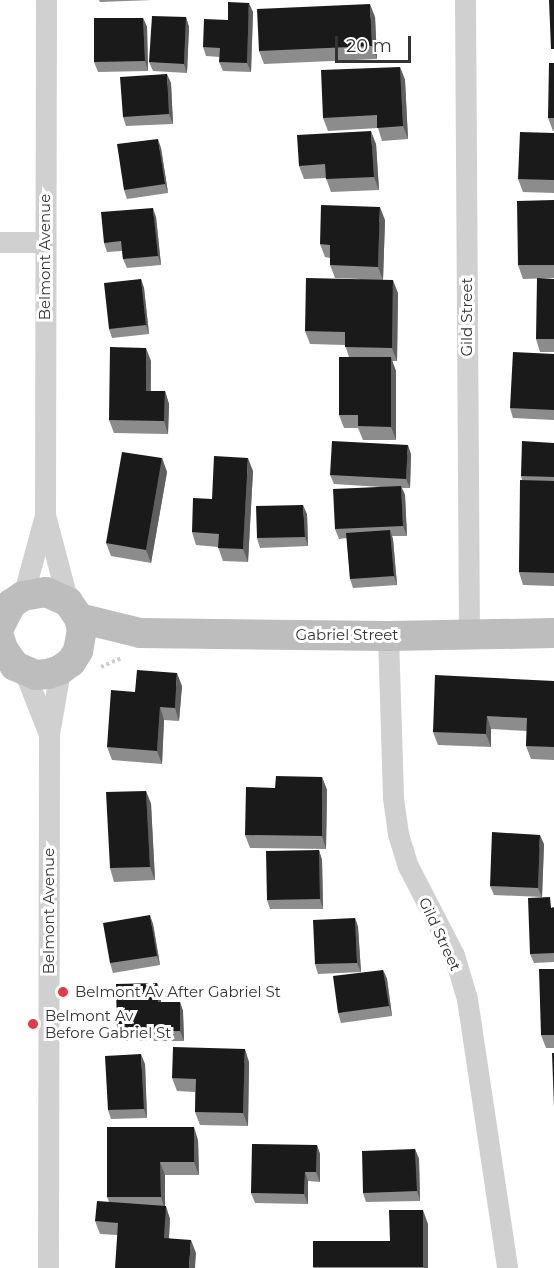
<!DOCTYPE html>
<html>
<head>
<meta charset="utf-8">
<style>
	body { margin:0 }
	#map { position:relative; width:554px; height:1268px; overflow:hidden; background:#fff; font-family:Montserrat,sans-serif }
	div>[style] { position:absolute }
	.path>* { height:4px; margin-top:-2px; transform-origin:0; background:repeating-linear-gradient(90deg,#cdcdcd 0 3px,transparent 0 6px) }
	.street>* { height:21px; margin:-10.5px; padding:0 10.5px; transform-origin:10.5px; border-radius:10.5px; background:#d0d0d0 }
	.secondary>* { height:30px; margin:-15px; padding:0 15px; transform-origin:15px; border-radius:15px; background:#bdbdbd }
	.wall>* { inset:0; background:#8c8c8c }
	.shaded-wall>* { inset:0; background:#5f5f5f }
	.building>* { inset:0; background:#1a1a1a }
	.dots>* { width:16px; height:16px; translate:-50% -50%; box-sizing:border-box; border:3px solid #fff; border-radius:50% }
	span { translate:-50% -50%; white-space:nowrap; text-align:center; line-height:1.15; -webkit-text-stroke:6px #fff; paint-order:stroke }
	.street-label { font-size:15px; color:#333 }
	.poi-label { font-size:15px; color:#333 }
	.left { translate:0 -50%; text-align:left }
	.scale { position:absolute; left:335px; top:36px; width:76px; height:27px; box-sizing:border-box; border:3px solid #333; border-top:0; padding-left:8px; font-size:18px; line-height:21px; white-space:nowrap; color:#333; -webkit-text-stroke:4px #fff; paint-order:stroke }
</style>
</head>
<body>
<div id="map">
	<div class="path">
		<i style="left:101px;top:667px;width:22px;rotate:-24deg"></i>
	</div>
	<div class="street">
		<i style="left:46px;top:0;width:515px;rotate:90.11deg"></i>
		<i style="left:45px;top:515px;width:90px;rotate:75.2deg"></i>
		<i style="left:465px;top:0;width:633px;rotate:89.64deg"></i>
		<i style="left:0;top:242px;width:45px"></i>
		<i style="left:23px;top:596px;width:84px;rotate:-74.8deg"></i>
		<i style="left:388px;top:636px;width:162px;rotate:88.2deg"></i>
		<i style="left:393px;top:798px;width:36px;rotate:82deg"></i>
		<i style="left:398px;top:834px;width:34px;rotate:73deg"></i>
		<i style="left:408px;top:866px;width:100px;rotate:62.7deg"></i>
		<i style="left:454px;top:955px;width:46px;rotate:73.5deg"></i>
		<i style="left:467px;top:999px;width:272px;rotate:81.5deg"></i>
		<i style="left:24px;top:671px;width:68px;rotate:68.4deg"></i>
		<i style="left:48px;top:1268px;width:534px;rotate:-89.89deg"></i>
		<i style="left:49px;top:734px;width:65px;rotate:-80.2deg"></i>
	</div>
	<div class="secondary">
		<i style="left:79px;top:618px;width:63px;rotate:13.8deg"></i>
		<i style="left:140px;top:633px;width:248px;rotate:0.7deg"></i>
		<i style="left:388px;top:636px;width:166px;rotate:-1deg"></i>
		<i style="left:0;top:626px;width:25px;rotate:-63deg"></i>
		<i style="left:11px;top:604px;width:14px;rotate:-34deg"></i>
		<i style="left:23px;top:596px;width:23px;rotate:-10deg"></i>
		<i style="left:46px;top:592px;width:24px;rotate:24deg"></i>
		<i style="left:68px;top:602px;width:19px;rotate:55deg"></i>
		<i style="left:79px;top:618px;width:11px;rotate:75deg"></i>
		<i style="left:82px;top:629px;width:22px;rotate:100deg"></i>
		<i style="left:78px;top:651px;width:13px;rotate:122deg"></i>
		<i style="left:71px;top:662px;width:14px;rotate:144deg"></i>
		<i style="left:60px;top:670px;width:13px;rotate:162deg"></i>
		<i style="left:48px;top:674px;width:12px;rotate:175deg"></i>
		<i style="left:36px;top:675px;width:23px;rotate:-157deg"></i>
		<i style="left:15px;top:666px;width:21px;rotate:-125deg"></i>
		<i style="left:3px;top:649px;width:10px;rotate:-107deg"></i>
	</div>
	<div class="wall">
		<i style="clip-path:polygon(99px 0,153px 0,100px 2px)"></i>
		<i style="clip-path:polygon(253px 12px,251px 72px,223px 71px,219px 62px,220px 57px,206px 56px,203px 47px,228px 20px)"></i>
		<i style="clip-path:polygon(186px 17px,189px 27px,187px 73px,153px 71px,149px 62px)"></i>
		<i style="clip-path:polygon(375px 17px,377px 59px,264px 64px,259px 51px)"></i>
		<i style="clip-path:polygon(143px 18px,147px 27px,148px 71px,98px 72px,94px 62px)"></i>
		<i style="clip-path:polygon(554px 63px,554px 131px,553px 131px,548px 118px)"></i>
		<i style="clip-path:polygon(400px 67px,405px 80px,408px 139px,382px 141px,378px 128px,328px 131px,323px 118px)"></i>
		<i style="clip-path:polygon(171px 83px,173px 124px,126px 126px,123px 117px)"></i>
		<i style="clip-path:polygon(554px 133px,554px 193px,523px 192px,518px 179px)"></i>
		<i style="clip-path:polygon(376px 144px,379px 190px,331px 192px,326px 178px,304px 179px,299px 166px)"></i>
		<i style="clip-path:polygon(161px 148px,168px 193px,127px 199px,124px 190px)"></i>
		<i style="clip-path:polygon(554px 200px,554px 278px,523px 279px,518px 265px)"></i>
		<i style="clip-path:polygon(156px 217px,161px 265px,127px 268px,123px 259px,122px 251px,107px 252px,104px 243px)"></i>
		<i style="clip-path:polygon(385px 220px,383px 280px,398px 293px,397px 361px,392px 361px,396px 371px,396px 440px,363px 440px,358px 428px,344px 428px,339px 415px,349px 357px,345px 345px,310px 344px,305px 331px,360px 279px,335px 278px,330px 265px,330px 258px,325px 257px,320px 244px)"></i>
		<i style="clip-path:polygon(141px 279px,144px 288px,149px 334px,112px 338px,109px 329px)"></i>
		<i style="clip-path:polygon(554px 279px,554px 352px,540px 352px,536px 339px)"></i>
		<i style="clip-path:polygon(554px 354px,554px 420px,513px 418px,510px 408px)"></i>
		<i style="clip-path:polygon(151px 361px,151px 391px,165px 391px,169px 404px,168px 434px,114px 433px,109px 420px)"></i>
		<i style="clip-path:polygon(554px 443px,554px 586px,523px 585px,519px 572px,522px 480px,521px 476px)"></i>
		<i style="clip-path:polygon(411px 454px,410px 488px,402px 488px,405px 495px,407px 536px,392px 536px,393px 539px,397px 585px,353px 588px,350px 579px,347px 538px,339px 539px,335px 529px,381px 487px,334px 484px,330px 475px)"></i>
		<i style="clip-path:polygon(162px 458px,167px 472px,151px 563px,111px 556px,106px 543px)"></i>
		<i style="clip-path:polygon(253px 471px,248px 562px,223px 561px,218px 547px,196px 545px,192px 532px,212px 499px)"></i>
		<i style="clip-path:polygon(307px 514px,308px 546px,260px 548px,257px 538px)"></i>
		<i style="clip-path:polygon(554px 681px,554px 760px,531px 759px,526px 746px,527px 731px,491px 729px,491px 747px,438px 745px,433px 732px)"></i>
		<i style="clip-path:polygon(182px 686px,179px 721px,164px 720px,162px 764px,112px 760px,107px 747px,135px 692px)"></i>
		<i style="clip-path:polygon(322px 777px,327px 790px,326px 849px,250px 848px,245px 835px,275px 788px)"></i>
		<i style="clip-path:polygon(146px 791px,151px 804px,155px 880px,114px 882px,110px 868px)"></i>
		<i style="clip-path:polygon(544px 844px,542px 897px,494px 895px,490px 886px)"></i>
		<i style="clip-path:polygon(319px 850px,322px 860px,323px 909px,270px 909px,267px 900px)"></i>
		<i style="clip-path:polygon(554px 907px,554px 962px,534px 963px,530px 954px)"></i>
		<i style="clip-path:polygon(355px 918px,358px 927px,361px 972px,318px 974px,315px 964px)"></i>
		<i style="clip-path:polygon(153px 924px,160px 965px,113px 973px,110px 963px)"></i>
		<i style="clip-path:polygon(554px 969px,554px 1048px,546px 1048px,541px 1035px)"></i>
		<i style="clip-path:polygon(383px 970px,387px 979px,392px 1016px,341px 1023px,338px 1013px)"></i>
		<i style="clip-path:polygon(157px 983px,161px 992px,161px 1002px,180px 1002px,183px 1011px,184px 1041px,121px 1041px,117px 1032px)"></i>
		<i style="clip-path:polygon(249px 1062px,248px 1126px,200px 1125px,195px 1112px,195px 1092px,177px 1091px,172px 1078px)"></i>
		<i style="clip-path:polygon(145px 1064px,147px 1118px,111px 1119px,108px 1110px)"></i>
		<i style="clip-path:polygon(107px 1127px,198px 1140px,199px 1175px,165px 1175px,165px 1206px,170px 1219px,169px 1238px,196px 1253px,117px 1235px,100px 1234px,95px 1221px,109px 1202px,107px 1197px)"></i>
		<i style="clip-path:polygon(317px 1145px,320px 1154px,320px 1182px,308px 1181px,308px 1204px,255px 1203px,251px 1193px)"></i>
		<i style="clip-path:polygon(415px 1149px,419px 1159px,420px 1201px,366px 1202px,363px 1193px)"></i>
		<i style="clip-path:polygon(428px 1224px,428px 1268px,314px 1268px,313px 1267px,390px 1241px)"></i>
	</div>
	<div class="shaded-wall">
		<i style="clip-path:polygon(249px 3px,253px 12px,251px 72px,247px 63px)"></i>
		<i style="clip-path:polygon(370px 4px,375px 17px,377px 59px,372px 46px)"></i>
		<i style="clip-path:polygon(186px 17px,189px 27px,187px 73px,184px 64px)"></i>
		<i style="clip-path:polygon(143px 18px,147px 27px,148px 71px,145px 61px)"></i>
		<i style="clip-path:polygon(400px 67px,405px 80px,408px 139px,403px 126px)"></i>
		<i style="clip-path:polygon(167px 74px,171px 83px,173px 124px,169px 114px)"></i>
		<i style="clip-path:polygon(371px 131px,376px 144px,379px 190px,374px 177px)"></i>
		<i style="clip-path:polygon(158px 139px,161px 148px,168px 193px,165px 184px)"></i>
		<i style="clip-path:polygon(380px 207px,385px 220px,383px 280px,378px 267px)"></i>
		<i style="clip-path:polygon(153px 208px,156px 217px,161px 265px,158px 256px)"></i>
		<i style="clip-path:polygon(141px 279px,144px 288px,149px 334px,146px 325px)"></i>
		<i style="clip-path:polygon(393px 280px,398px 293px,397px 361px,392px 348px)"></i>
		<i style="clip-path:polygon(146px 348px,151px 361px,150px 404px,146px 391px)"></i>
		<i style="clip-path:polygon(391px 357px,396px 371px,396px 440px,391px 427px)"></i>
		<i style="clip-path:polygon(165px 391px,169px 404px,168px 434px,164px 421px)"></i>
		<i style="clip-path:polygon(408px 445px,411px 454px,410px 488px,406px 479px)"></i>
		<i style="clip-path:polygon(162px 458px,167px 472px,151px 563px,146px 550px)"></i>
		<i style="clip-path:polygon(248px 458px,253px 471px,248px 562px,243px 549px)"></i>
		<i style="clip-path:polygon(401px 486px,405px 495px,407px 536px,403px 526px)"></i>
		<i style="clip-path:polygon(303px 505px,307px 514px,308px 546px,305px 537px)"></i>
		<i style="clip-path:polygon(390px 530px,393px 539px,397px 585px,394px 576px)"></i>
		<i style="clip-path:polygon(177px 673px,182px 686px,179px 721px,175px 708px)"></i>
		<i style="clip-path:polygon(160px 707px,164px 720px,162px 764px,157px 751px)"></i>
		<i style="clip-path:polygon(487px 716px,491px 729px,491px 747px,486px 734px)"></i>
		<i style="clip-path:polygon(322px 777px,327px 790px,326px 849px,322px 836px)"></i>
		<i style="clip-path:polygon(146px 791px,151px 804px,155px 880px,150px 867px)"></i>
		<i style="clip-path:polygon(540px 835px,544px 844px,542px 897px,538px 888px)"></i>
		<i style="clip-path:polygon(319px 850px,322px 860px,323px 909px,320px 899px)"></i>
		<i style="clip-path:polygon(150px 915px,153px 924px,160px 965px,157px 956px)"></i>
		<i style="clip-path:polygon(355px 918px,358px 927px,361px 972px,357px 963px)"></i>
		<i style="clip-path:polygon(383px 970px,387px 979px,392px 1016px,389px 1006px)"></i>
		<i style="clip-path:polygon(157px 983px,161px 992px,161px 1012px,158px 1002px)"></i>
		<i style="clip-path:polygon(180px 1002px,183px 1011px,184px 1041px,180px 1031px)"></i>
		<i style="clip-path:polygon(245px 1049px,249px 1062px,248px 1126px,243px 1113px)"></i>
		<i style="clip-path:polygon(141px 1054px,145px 1064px,147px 1118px,144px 1109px)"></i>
		<i style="clip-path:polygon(194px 1127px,198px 1140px,199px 1175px,194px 1162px)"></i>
		<i style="clip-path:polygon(317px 1145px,320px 1154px,320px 1182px,316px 1172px)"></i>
		<i style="clip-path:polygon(415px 1149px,419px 1159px,420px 1201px,417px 1191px)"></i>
		<i style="clip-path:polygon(160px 1162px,165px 1175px,165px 1208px,166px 1206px,170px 1219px,168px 1251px,164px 1238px,165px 1210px,161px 1197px)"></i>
		<i style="clip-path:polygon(305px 1172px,308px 1181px,308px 1204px,304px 1194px)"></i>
		<i style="clip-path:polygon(423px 1210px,428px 1224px,428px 1268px,423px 1268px)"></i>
		<i style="clip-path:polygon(191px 1240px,196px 1253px,195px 1268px,189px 1268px)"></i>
	</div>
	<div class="building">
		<i style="clip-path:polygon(549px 0,554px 0,554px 49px,551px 49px)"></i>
		<i style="clip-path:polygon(228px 2px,249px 3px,247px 63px,219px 62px,220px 48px,203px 47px,204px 19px,228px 20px)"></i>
		<i style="clip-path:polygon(370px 4px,372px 46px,259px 51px,257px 9px)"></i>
		<i style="clip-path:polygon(152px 16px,186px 17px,184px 64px,149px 62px)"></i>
		<i style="clip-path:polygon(94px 18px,143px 18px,145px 61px,94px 62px)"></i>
		<i style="clip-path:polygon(549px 63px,554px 63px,554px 118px,548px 118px)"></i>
		<i style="clip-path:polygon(400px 67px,403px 126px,377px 128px,377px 115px,323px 118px,321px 70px)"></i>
		<i style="clip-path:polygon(167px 74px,169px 114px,123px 117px,120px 77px)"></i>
		<i style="clip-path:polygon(371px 131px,374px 177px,326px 179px,325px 164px,299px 166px,297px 135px)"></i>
		<i style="clip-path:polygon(520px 132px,554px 133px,554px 180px,518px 179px)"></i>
		<i style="clip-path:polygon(158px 139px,165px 184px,124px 190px,117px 144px)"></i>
		<i style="clip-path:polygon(554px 200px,554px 265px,518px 265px,517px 201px)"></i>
		<i style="clip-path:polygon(321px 205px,380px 207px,378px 267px,330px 265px,330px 245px,320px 244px)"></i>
		<i style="clip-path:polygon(153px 208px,158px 256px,123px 259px,121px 241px,104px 243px,101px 212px)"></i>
		<i style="clip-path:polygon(306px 278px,393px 280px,392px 348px,345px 347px,345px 332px,305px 331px)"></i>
		<i style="clip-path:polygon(537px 278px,554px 279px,554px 339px,536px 339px)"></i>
		<i style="clip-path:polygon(141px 279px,146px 325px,109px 329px,104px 283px)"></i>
		<i style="clip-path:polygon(110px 347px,146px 348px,146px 391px,165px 391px,164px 421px,109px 420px)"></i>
		<i style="clip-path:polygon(513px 352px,554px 354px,554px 410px,510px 408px)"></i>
		<i style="clip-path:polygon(339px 357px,391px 357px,391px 427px,358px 426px,358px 415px,339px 415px)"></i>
		<i style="clip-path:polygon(332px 441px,408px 445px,406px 479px,330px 475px)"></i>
		<i style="clip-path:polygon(522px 441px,554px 443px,554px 477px,521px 476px)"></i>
		<i style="clip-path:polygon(122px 452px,162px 458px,146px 550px,106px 543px)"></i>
		<i style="clip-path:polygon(214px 456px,248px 458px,243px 549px,218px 548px,219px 534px,192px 532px,193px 498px,212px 499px)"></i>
		<i style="clip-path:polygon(520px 480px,554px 481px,554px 573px,519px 572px)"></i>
		<i style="clip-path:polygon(401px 486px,403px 526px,335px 529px,333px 489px)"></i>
		<i style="clip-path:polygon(303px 505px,305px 537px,257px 538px,256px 506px)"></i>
		<i style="clip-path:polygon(390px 530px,394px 576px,350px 579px,346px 533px)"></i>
		<i style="clip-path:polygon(137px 670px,177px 673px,175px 708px,160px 707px,157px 751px,107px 747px,111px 690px,135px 692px)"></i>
		<i style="clip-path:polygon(435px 675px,554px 681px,554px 747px,526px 746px,527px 718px,487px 716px,486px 734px,433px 732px)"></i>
		<i style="clip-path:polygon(276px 776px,322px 777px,322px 836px,245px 835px,246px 787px,275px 788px)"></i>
		<i style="clip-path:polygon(146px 791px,150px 867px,110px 868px,106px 792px)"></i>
		<i style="clip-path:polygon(492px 832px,540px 835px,538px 888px,490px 886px)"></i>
		<i style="clip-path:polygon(319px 850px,320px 899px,267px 900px,266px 851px)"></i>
		<i style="clip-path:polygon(550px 897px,551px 908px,554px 907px,554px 953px,530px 954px,528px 898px)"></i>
		<i style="clip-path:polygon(150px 915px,157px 956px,110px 963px,103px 923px)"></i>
		<i style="clip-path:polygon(355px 918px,357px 963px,315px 964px,313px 920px)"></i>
		<i style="clip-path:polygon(539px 969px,554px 969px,554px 1035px,541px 1035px)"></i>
		<i style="clip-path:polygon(383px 970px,389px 1006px,338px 1013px,333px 976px)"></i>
		<i style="clip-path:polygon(157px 983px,158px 1002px,180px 1002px,180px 1031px,117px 1032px,116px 984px)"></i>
		<i style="clip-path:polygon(173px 1047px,245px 1049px,243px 1113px,195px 1112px,196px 1079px,172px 1078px)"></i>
		<i style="clip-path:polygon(552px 1053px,554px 1053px,554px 1107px)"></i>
		<i style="clip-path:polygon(141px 1054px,144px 1109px,108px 1110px,105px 1056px)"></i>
		<i style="clip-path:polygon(107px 1127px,194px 1127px,194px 1162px,160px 1162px,161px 1197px,107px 1197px)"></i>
		<i style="clip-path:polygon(252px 1144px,317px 1145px,316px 1172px,305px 1172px,304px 1194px,251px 1193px)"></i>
		<i style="clip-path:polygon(415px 1149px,417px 1191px,363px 1193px,362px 1151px)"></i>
		<i style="clip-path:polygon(97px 1201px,166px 1206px,164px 1238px,191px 1240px,189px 1268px,115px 1268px,118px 1223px,95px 1221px)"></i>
		<i style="clip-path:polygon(389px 1210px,423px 1210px,423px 1267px,313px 1267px,313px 1241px,390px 1241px)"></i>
	</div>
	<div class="dots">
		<i style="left:63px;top:992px;background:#e63946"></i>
		<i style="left:33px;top:1024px;background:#e63946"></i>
	</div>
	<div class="street-label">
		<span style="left:45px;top:257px;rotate:-90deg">Belmont Avenue</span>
		<span style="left:467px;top:317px;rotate:-90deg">Gild Street</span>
		<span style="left:347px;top:635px">Gabriel Street</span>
		<span style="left:49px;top:911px;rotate:-90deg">Belmont Avenue</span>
		<span style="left:440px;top:934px;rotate:65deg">Gild Street</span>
	</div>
	<div class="poi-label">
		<span class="left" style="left:75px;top:992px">Belmont Av After Gabriel St</span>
		<span class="left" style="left:45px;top:1024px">Belmont Av<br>Before Gabriel St</span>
	</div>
	<div class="scale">20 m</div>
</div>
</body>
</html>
